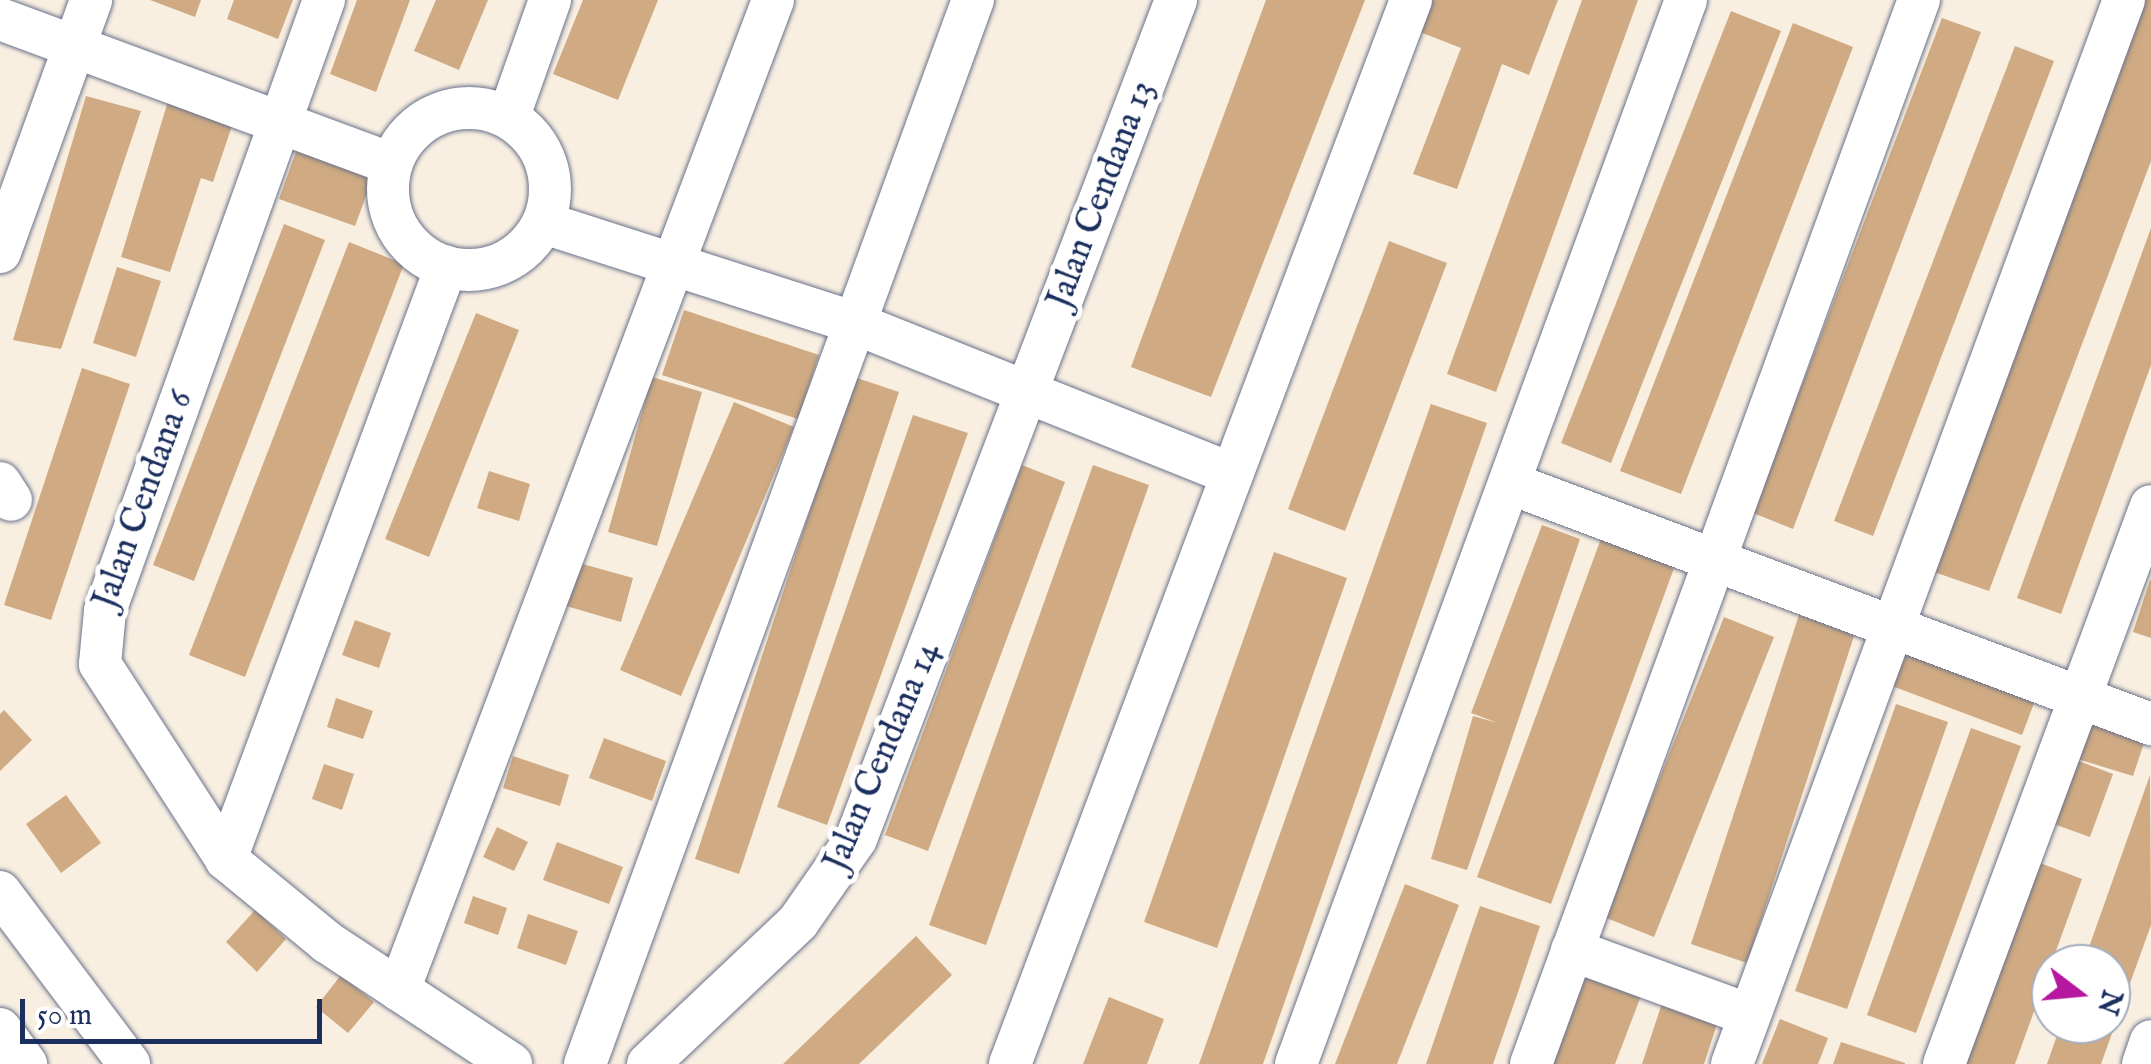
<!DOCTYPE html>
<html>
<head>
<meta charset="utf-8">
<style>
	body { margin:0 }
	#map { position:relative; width:2151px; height:1064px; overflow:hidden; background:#f9efe1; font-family:"IM FELL English",serif }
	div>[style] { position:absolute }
	.building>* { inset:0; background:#cfaa82 }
	.roads { filter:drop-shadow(0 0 2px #69728c) drop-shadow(0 0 2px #69728c) }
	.minor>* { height:42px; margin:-21px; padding:0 21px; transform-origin:21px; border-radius:21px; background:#fff }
	.minor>.ring { margin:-21px; padding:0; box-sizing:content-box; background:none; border:42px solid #fff; border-radius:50% }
	span { translate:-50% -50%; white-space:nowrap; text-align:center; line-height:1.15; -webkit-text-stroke:10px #fff; paint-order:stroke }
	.street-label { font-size:35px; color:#1b2f5e }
	.north { position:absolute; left:2031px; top:944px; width:100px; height:100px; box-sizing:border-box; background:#fff; border:2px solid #a4acbf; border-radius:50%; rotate:106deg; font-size:28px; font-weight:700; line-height:40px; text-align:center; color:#1b2f5e }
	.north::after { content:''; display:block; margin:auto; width:35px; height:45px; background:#b5179e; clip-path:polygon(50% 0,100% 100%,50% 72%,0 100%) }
	.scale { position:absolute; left:20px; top:999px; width:302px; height:45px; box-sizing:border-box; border:5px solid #1b2f5e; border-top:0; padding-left:12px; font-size:30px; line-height:35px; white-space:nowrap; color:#1b2f5e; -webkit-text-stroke:8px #fff; paint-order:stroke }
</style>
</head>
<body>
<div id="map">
	<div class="building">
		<i style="clip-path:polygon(150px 0,201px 0,195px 17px)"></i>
		<i style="clip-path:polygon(234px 0,293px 0,278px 39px,227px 19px)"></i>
		<i style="clip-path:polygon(357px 0,410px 0,376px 92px,330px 74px)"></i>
		<i style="clip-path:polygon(436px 0,488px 0,459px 70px,414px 51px)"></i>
		<i style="clip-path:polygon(583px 0,658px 0,618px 100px,553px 74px)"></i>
		<i style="clip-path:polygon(1266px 0,1365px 0,1211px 397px,1131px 367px)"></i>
		<i style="clip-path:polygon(1433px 0,1558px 0,1529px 75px,1502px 64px,1457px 189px,1413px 174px,1461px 48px,1420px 32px)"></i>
		<i style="clip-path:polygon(1582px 0,1638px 0,1496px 392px,1447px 374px)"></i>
		<i style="clip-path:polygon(2139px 0,2151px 0,2151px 161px,1989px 591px,1934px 572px)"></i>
		<i style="clip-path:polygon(1731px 11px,1781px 31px,1611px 463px,1561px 443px)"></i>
		<i style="clip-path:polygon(1942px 18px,1981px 32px,1793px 529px,1753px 513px)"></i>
		<i style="clip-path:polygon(1793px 23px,1853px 47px,1681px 494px,1620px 471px)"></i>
		<i style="clip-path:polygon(2015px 46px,2054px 61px,1873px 536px,1834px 521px)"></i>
		<i style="clip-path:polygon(86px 96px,141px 111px,61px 349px,13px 340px)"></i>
		<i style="clip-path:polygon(168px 101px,233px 123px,213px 182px,201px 178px,170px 272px,121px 257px)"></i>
		<i style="clip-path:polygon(297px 149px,373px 177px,355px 226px,279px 199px)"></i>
		<i style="clip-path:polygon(284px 224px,325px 240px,194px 581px,153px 565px)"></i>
		<i style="clip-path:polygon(2151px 228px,2151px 365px,2061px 614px,2017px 598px)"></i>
		<i style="clip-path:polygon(1389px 241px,1447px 263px,1345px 531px,1288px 509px)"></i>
		<i style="clip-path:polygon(349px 242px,404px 264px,245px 677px,189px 655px)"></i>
		<i style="clip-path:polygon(117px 267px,161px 281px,136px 357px,93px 343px)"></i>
		<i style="clip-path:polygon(684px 310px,819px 355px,798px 419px,662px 375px)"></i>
		<i style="clip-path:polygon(476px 313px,519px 330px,429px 557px,385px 539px)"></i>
		<i style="clip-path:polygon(82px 368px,130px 384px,51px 620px,4px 605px)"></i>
		<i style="clip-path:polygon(652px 377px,702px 392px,657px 546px,608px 532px)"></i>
		<i style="clip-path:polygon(854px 377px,899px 392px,739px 874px,695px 859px)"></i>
		<i style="clip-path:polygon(734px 402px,794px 427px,681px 696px,620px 670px)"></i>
		<i style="clip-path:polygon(1431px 404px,1487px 423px,1294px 975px,1263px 1064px,1199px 1064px)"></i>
		<i style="clip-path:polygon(913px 415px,968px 433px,827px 825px,777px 807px)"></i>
		<i style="clip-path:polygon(1022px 465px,1065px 482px,928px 851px,885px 835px)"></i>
		<i style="clip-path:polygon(1093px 465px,1149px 485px,986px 945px,929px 925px)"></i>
		<i style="clip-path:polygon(489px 471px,530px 484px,519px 521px,477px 508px)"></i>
		<i style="clip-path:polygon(1542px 525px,1580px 539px,1467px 870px,1431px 859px,1473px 716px,1498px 723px,1471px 713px)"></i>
		<i style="clip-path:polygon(1603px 533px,1677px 560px,1551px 904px,1477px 877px)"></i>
		<i style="clip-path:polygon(1274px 552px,1347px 578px,1217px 948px,1144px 922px)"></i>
		<i style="clip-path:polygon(579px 563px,633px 578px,621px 622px,566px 606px)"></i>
		<i style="clip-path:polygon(2150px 580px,2151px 580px,2151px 638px,2133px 632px)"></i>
		<i style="clip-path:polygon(1799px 615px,1855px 633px,1747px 963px,1691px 944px)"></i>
		<i style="clip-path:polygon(1724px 617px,1774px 637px,1654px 937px,1604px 917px)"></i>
		<i style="clip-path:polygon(355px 620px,391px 633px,379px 668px,342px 655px)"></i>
		<i style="clip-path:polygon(1909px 641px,2039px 690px,2022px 735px,1892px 686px)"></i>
		<i style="clip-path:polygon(336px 698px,373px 711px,363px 739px,327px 727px)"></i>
		<i style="clip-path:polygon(1896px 704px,1948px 722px,1847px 1009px,1795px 991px)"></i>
		<i style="clip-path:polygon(2088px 705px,2150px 725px,2133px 776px,2071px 757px)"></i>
		<i style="clip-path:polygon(4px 710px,32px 740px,0 771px,0 714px)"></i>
		<i style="clip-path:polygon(1971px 728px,2021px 746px,1916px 1033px,1867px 1015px)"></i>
		<i style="clip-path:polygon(604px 738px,666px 761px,652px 801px,589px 778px)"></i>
		<i style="clip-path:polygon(513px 756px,569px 775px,560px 806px,503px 788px)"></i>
		<i style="clip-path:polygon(2071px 758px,2113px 774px,2090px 837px,2048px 822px)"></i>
		<i style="clip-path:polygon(324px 764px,354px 774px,342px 810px,312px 799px)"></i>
		<i style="clip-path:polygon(2150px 775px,2151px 925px,2101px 1064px,2047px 1064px,2061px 1024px,2111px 1024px,2111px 964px,2083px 964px)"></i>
		<i style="clip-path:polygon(66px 795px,101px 843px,61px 873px,26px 824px)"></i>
		<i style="clip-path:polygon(497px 827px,528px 842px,514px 871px,483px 857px)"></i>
		<i style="clip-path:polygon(557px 842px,623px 867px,609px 904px,543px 880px)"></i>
		<i style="clip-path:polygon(2035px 861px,2082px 879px,2015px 1064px,1962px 1064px)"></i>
		<i style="clip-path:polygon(1405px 884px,1459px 905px,1435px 967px,1397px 1064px,1335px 1064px)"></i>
		<i style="clip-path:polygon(473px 896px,507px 908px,498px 935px,464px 923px)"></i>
		<i style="clip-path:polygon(1480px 906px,1540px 926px,1517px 995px,1493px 1064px,1426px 1064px)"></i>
		<i style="clip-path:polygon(255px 910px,286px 939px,257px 972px,226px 942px)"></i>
		<i style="clip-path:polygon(528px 914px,578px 931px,566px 965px,517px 948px)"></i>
		<i style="clip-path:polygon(916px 936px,952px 975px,859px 1064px,783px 1064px)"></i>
		<i style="clip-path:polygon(1587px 966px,1644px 988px,1615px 1064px,1549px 1064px)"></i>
		<i style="clip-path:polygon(341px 975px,374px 1002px,348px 1033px,316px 1007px)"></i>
		<i style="clip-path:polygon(1665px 994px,1721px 1012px,1704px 1064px,1642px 1064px)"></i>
		<i style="clip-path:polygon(1109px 997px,1164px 1019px,1147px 1064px,1083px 1064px)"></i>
		<i style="clip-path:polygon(1780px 1019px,1828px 1038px,1818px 1064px,1762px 1064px)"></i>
		<i style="clip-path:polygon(1841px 1042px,1905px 1063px,1905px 1064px,1833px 1064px)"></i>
	</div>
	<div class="roads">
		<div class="minor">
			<i style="left:324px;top:0;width:649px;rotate:109.72deg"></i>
			<i style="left:105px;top:611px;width:53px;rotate:95.4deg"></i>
			<i style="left:100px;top:664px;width:232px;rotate:57.1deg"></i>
			<i style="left:226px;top:859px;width:131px;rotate:39.4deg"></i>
			<i style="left:327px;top:942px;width:221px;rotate:33.5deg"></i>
			<i style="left:0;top:19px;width:416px;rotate:20.3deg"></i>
			<i class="ring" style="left:388px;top:108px;width:120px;height:120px"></i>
			<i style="left:509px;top:116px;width:123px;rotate:-70.5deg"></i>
			<i style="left:544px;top:223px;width:320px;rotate:17.8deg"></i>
			<i style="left:849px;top:321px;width:412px;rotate:21.8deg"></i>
			<i style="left:0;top:252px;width:268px;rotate:-70.1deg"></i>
			<i style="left:0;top:483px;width:20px;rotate:57deg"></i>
			<i style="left:1512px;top:484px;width:683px;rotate:20.59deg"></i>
			<i style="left:226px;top:859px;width:632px;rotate:-69.61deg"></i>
			<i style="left:0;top:892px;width:215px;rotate:53.1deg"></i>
			<i style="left:1572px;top:950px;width:189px;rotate:20.1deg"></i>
			<i style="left:399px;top:990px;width:1058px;rotate:-69.3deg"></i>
			<i style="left:0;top:1029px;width:44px;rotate:53.4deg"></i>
			<i style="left:585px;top:1064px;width:1133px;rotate:-69.97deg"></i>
			<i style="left:648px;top:1064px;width:207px;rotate:-43.4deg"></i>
			<i style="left:798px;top:922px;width:101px;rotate:-55.1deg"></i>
			<i style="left:856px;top:839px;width:898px;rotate:-69.12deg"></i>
			<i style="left:1010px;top:1064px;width:1137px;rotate:-69.35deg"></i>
			<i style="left:1296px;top:1064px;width:1133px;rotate:-69.87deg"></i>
			<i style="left:1531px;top:1064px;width:1133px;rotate:-69.97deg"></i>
			<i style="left:1732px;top:1064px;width:1134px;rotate:-69.78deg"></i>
			<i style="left:1944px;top:1064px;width:595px;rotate:-69.65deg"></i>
			<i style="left:2143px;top:1064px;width:24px;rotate:-71deg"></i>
		</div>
	</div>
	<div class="street-label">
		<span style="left:1102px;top:195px;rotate:-69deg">Jalan Cendana 13</span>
		<span style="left:144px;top:500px;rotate:-70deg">Jalan Cendana 6</span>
		<span style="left:883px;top:757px;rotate:-67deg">Jalan Cendana 14</span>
	</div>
	<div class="north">N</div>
	<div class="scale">50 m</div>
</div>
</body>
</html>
